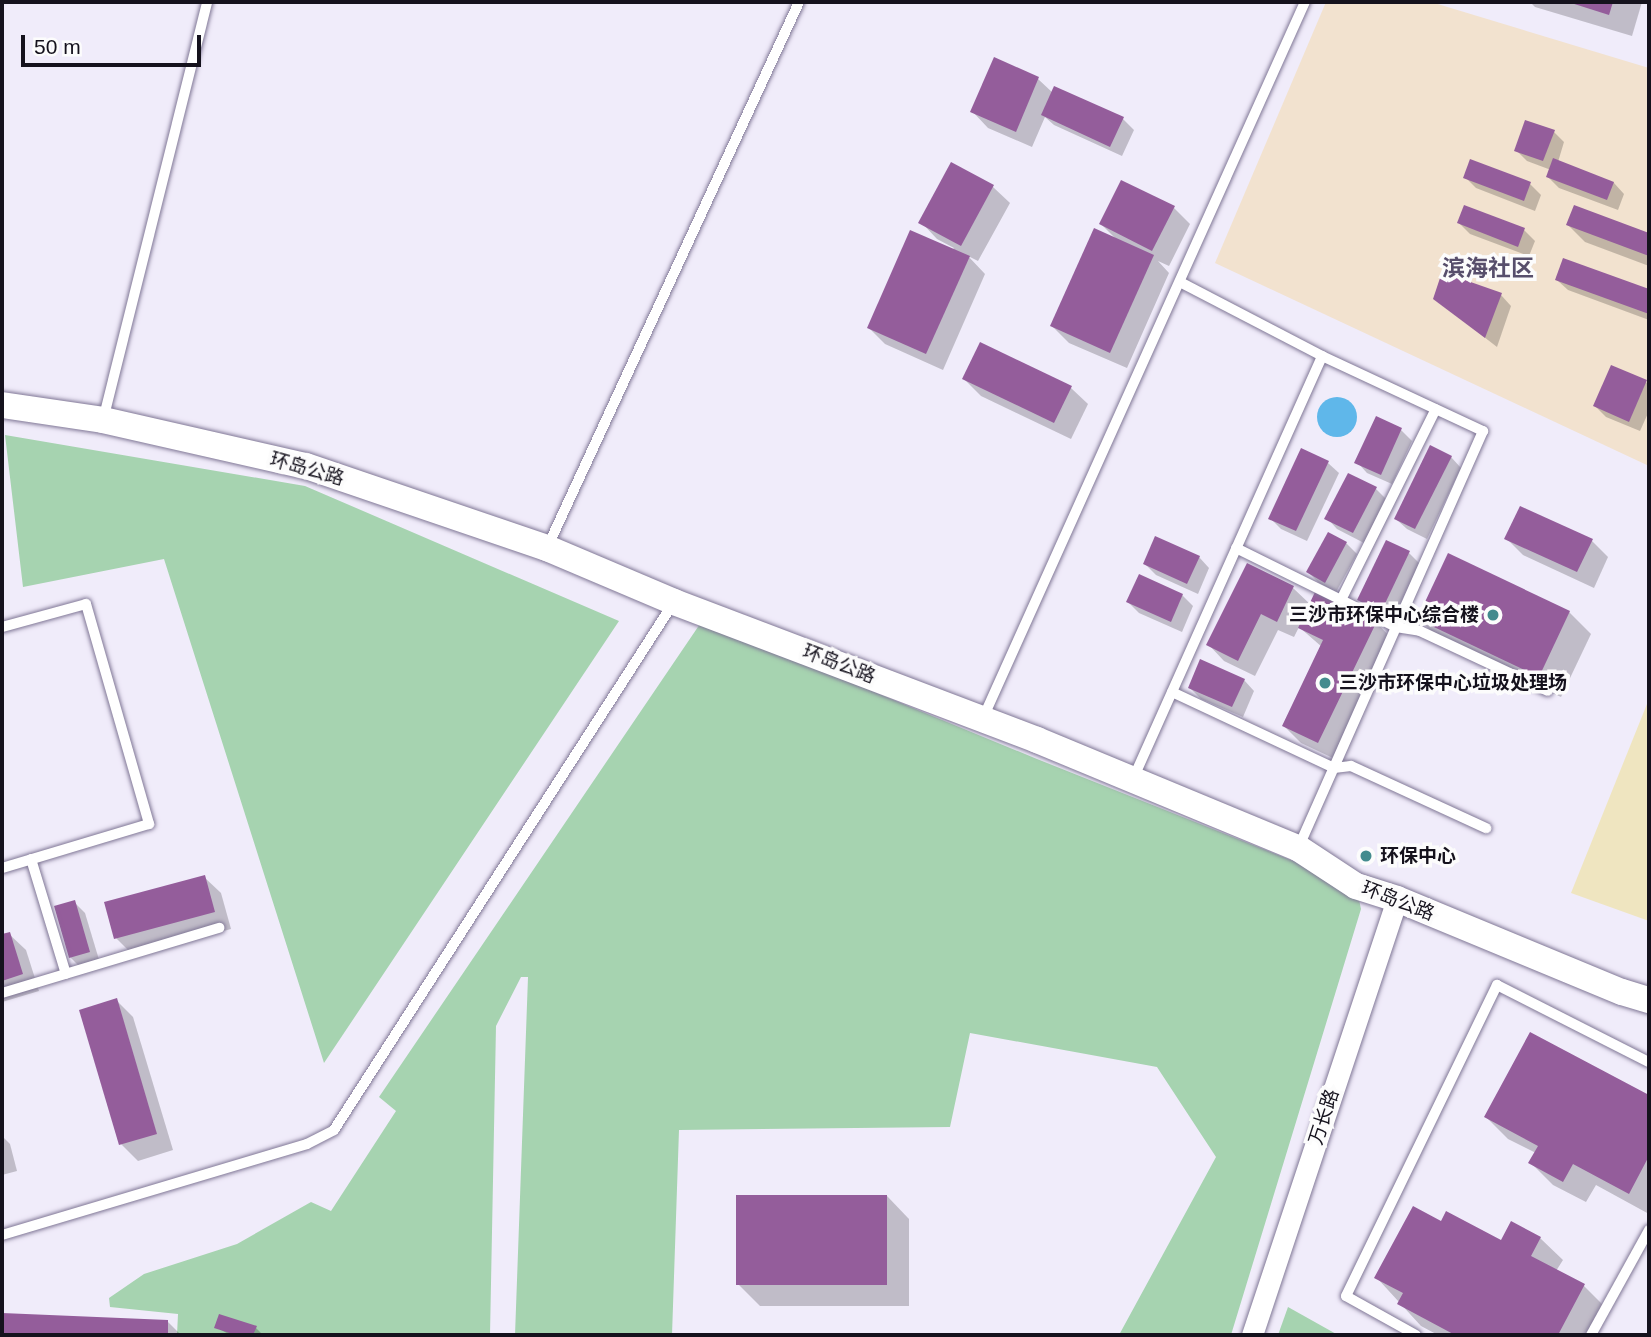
<!DOCTYPE html>
<html>
<head>
<meta charset="utf-8">
<style>
	body { margin:0 }
	#map { position:relative; width:1651px; height:1337px; overflow:hidden; background:#f0ecfa; font-family:Arial,"Noto Sans SC",sans-serif }
	div>[style] { position:absolute }
	.industrial>* { inset:0; background:#f2e2cf }
	.green>* { inset:0; background:#a6d3b0 }
	.sand>* { inset:0; background:#efe5c0 }
	.water>* { inset:0; background:#5fb7ea }
	.round { border-radius:50% }
	.shadow>* { inset:0; background:#0003 }
	.building>* { inset:0; background:#945d9b }
	.roads { filter:drop-shadow(0 0 2px #807796) drop-shadow(0 0 2px #807796) }
	.service>* { height:10px; margin:-5px; padding:0 5px; transform-origin:5px; border-radius:5px; background:#fff }
	.minor>* { height:21px; margin:-10.5px; padding:0 10.5px; transform-origin:10.5px; border-radius:10.5px; background:#fff }
	.tertiary>* { height:26px; margin:-13px; padding:0 13px; transform-origin:13px; border-radius:13px; background:#fff }
	.dots>* { width:19px; height:19px; translate:-50% -50%; box-sizing:border-box; border:4px solid #fcfcfc; border-radius:50% }
	span { translate:-50% -50%; white-space:nowrap; text-align:center; line-height:1.15; -webkit-text-stroke:7px #fcfcfc; paint-order:stroke }
	.street-label { font-size:19px; color:#15121d }
	.poi-label { font-size:19px; color:#15121d; font-weight:700 }
	.right { translate:-100% -50%; text-align:right }
	.left { translate:0 -50%; text-align:left }
	.quarter-label { font-size:23px; color:#574e6b; font-weight:700 }
	.frame { position:absolute; inset:0; border:4px solid #15121d; pointer-events:none }
	.scale { position:absolute; left:21px; top:35px; width:180px; height:32px; box-sizing:border-box; border:4px solid #15121d; border-top:0; padding-left:9px; font-size:21px; line-height:24px; white-space:nowrap; color:#15121d; -webkit-text-stroke:5px #fcfcfc; paint-order:stroke }
</style>
</head>
<body>
<div id="map">
	<div class="industrial">
		<i style="clip-path:polygon(1326px 2px,1431px 2px,1649px 68px,1649px 466px,1215px 263px)"></i>
	</div>
	<div class="green">
		<i style="clip-path:polygon(5px 435px,305px 486px,619px 621px,324px 1063px,164px 559px,23px 587px)"></i>
		<i style="clip-path:polygon(702px 621px,1037px 759px,1356px 886px,1361px 909px,1231px 1335px,1119px 1335px,1216px 1157px,1157px 1067px,970px 1033px,950px 1127px,679px 1130px,672px 1335px,515px 1335px,528px 977px,521px 977px,496px 1026px,490px 1335px,177px 1335px,178px 1314px,110px 1307px,109px 1298px,144px 1274px,237px 1244px,311px 1202px,331px 1211px,396px 1111px,379px 1097px)"></i>
		<i style="clip-path:polygon(1288px 1307px,1338px 1335px,1278px 1335px)"></i>
	</div>
	<div class="sand">
		<i style="clip-path:polygon(1649px 699px,1649px 921px,1571px 893px)"></i>
	</div>
	<div class="water">
		<i class="round" style="left:1317px;top:397px;width:40px;height:40px"></i>
	</div>
	<div class="shadow">
		<i style="clip-path:polygon(1530px 2px,1642px 2px,1632px 36px,1535px 7px)"></i>
		<i style="clip-path:polygon(995px 60px,1038px 79px,1053px 93px,1123px 119px,1134px 130px,1122px 156px,1054px 125px,1045px 117px,1032px 147px,988px 128px,972px 111px)"></i>
		<i style="clip-path:polygon(1554px 132px,1564px 142px,1558px 162px,1614px 183px,1624px 194px,1618px 210px,1559px 188px,1548px 177px,1551px 170px,1527px 161px,1516px 150px)"></i>
		<i style="clip-path:polygon(952px 165px,993px 187px,1010px 203px,978px 261px,968px 256px,985px 274px,943px 370px,885px 344px,869px 328px,952px 250px,954px 248px,937px 239px,921px 222px)"></i>
		<i style="clip-path:polygon(1465px 177px,1530px 184px,1541px 195px,1535px 211px,1476px 188px)"></i>
		<i style="clip-path:polygon(1575px 207px,1649px 235px,1649px 266px,1585px 242px,1568px 225px)"></i>
		<i style="clip-path:polygon(1174px 208px,1190px 224px,1169px 266px,1158px 261px,1169px 273px,1127px 368px,1069px 343px,1052px 326px,1117px 240px,1101px 224px)"></i>
		<i style="clip-path:polygon(1459px 223px,1524px 230px,1535px 241px,1529px 256px,1470px 234px)"></i>
		<i style="clip-path:polygon(1564px 260px,1649px 291px,1649px 320px,1568px 290px,1557px 280px)"></i>
		<i style="clip-path:polygon(1501px 295px,1511px 306px,1497px 347px,1435px 299px)"></i>
		<i style="clip-path:polygon(981px 345px,1071px 388px,1088px 404px,1071px 439px,981px 396px,964px 379px)"></i>
		<i style="clip-path:polygon(1646px 382px,1649px 385px,1649px 411px,1640px 431px,1606px 417px,1595px 406px)"></i>
		<i style="clip-path:polygon(1401px 430px,1412px 441px,1392px 484px,1367px 473px,1357px 462px)"></i>
		<i style="clip-path:polygon(1451px 457px,1461px 468px,1427px 539px,1407px 529px,1396px 519px)"></i>
		<i style="clip-path:polygon(1328px 463px,1339px 473px,1307px 541px,1281px 529px,1270px 518px)"></i>
		<i style="clip-path:polygon(1349px 475px,1376px 489px,1387px 500px,1364px 543px,1337px 529px,1327px 518px)"></i>
		<i style="clip-path:polygon(1506px 538px,1592px 541px,1608px 557px,1594px 588px,1523px 555px)"></i>
		<i style="clip-path:polygon(1346px 543px,1357px 554px,1336px 592px,1319px 583px,1308px 572px)"></i>
		<i style="clip-path:polygon(1409px 553px,1420px 564px,1392px 621px,1370px 610px,1359px 600px)"></i>
		<i style="clip-path:polygon(1199px 557px,1209px 568px,1198px 594px,1156px 575px,1145px 564px)"></i>
		<i style="clip-path:polygon(1248px 565px,1293px 588px,1311px 605px,1376px 622px,1392px 639px,1335px 759px,1301px 743px,1284px 726px,1322px 647px,1299px 627px,1294px 637px,1278px 630px,1255px 676px,1224px 661px,1208px 644px)"></i>
		<i style="clip-path:polygon(1182px 595px,1193px 606px,1182px 632px,1139px 613px,1128px 602px)"></i>
		<i style="clip-path:polygon(1569px 612px,1591px 634px,1561px 697px,1441px 641px,1419px 619px)"></i>
		<i style="clip-path:polygon(1244px 680px,1254px 691px,1243px 717px,1201px 699px,1190px 688px)"></i>
		<i style="clip-path:polygon(204px 877px,221px 893px,231px 929px,133px 955px,116px 938px,106px 903px)"></i>
		<i style="clip-path:polygon(74px 902px,85px 913px,100px 963px,81px 968px,70px 957px)"></i>
		<i style="clip-path:polygon(9px 934px,26px 950px,39px 991px,2px 1002px,2px 936px)"></i>
		<i style="clip-path:polygon(116px 1000px,133px 1017px,173px 1150px,138px 1161px,121px 1144px)"></i>
		<i style="clip-path:polygon(1530px 1034px,1649px 1097px,1649px 1214px,1596px 1185px,1586px 1202px,1553px 1185px,1531px 1163px,1536px 1153px,1508px 1139px,1486px 1117px)"></i>
		<i style="clip-path:polygon(2px 1136px,10px 1144px,17px 1171px,2px 1175px)"></i>
		<i style="clip-path:polygon(887px 1196px,909px 1219px,909px 1306px,760px 1306px,738px 1284px)"></i>
		<i style="clip-path:polygon(1442px 1223px,1502px 1243px,1540px 1238px,1563px 1260px,1556px 1271px,1584px 1286px,1606px 1308px,1591px 1335px,1438px 1335px,1421px 1326px,1377px 1278px)"></i>
		<i style="clip-path:polygon(2px 1315px,167px 1321px,181px 1335px,2px 1335px)"></i>
		<i style="clip-path:polygon(216px 1327px,256px 1328px,261px 1333px,230px 1335px)"></i>
	</div>
	<div class="building">
		<i style="clip-path:polygon(1568px 2px,1613px 2px,1609px 15px)"></i>
		<i style="clip-path:polygon(994px 57px,1039px 77px,1016px 132px,970px 112px)"></i>
		<i style="clip-path:polygon(1054px 86px,1124px 117px,1110px 147px,1041px 115px)"></i>
		<i style="clip-path:polygon(1525px 120px,1555px 130px,1543px 161px,1514px 151px)"></i>
		<i style="clip-path:polygon(1553px 158px,1614px 182px,1607px 200px,1546px 177px)"></i>
		<i style="clip-path:polygon(1470px 159px,1531px 182px,1524px 201px,1463px 178px)"></i>
		<i style="clip-path:polygon(951px 162px,994px 185px,961px 246px,918px 223px)"></i>
		<i style="clip-path:polygon(1121px 180px,1175px 206px,1152px 251px,1099px 224px)"></i>
		<i style="clip-path:polygon(1464px 205px,1525px 228px,1518px 247px,1457px 223px)"></i>
		<i style="clip-path:polygon(1574px 205px,1649px 233px,1649px 256px,1566px 225px)"></i>
		<i style="clip-path:polygon(1094px 228px,1154px 255px,1110px 353px,1050px 326px)"></i>
		<i style="clip-path:polygon(910px 230px,970px 256px,926px 354px,867px 328px)"></i>
		<i style="clip-path:polygon(1563px 258px,1649px 289px,1649px 314px,1555px 280px)"></i>
		<i style="clip-path:polygon(1442px 272px,1502px 293px,1485px 338px,1433px 299px)"></i>
		<i style="clip-path:polygon(980px 342px,1072px 386px,1054px 423px,962px 379px)"></i>
		<i style="clip-path:polygon(1611px 365px,1647px 380px,1629px 422px,1593px 406px)"></i>
		<i style="clip-path:polygon(1376px 416px,1402px 428px,1381px 475px,1354px 463px)"></i>
		<i style="clip-path:polygon(1430px 445px,1452px 456px,1415px 529px,1394px 519px)"></i>
		<i style="clip-path:polygon(1301px 448px,1329px 461px,1296px 531px,1268px 519px)"></i>
		<i style="clip-path:polygon(1348px 473px,1377px 487px,1353px 533px,1324px 519px)"></i>
		<i style="clip-path:polygon(1520px 506px,1593px 539px,1577px 572px,1504px 539px)"></i>
		<i style="clip-path:polygon(1328px 532px,1347px 542px,1325px 583px,1306px 572px)"></i>
		<i style="clip-path:polygon(1155px 536px,1200px 556px,1187px 584px,1143px 564px)"></i>
		<i style="clip-path:polygon(1386px 540px,1410px 551px,1381px 612px,1357px 600px)"></i>
		<i style="clip-path:polygon(1448px 553px,1570px 611px,1539px 677px,1417px 619px)"></i>
		<i style="clip-path:polygon(1247px 563px,1294px 586px,1277px 622px,1261px 614px,1238px 661px,1206px 645px)"></i>
		<i style="clip-path:polygon(1139px 574px,1183px 594px,1171px 622px,1126px 602px)"></i>
		<i style="clip-path:polygon(1315px 592px,1377px 621px,1318px 743px,1282px 726px,1323px 640px,1298px 628px)"></i>
		<i style="clip-path:polygon(1200px 659px,1245px 679px,1232px 707px,1188px 688px)"></i>
		<i style="clip-path:polygon(205px 875px,215px 912px,114px 939px,104px 902px)"></i>
		<i style="clip-path:polygon(75px 900px,90px 952px,69px 958px,54px 906px)"></i>
		<i style="clip-path:polygon(10px 932px,23px 974px,2px 981px,2px 934px)"></i>
		<i style="clip-path:polygon(117px 998px,157px 1134px,119px 1145px,79px 1010px)"></i>
		<i style="clip-path:polygon(1530px 1032px,1649px 1095px,1649px 1156px,1629px 1194px,1573px 1164px,1563px 1182px,1528px 1163px,1538px 1146px,1484px 1117px)"></i>
		<i style="clip-path:polygon(736px 1195px,887px 1195px,887px 1285px,736px 1285px)"></i>
		<i style="clip-path:polygon(1413px 1206px,1441px 1221px,1446px 1211px,1501px 1240px,1511px 1221px,1541px 1237px,1531px 1256px,1585px 1284px,1558px 1335px,1455px 1335px,1397px 1304px,1403px 1293px,1374px 1278px)"></i>
		<i style="clip-path:polygon(2px 1313px,168px 1320px,168px 1335px,2px 1335px)"></i>
		<i style="clip-path:polygon(219px 1314px,257px 1326px,253px 1335px,236px 1335px,214px 1328px)"></i>
	</div>
	<div class="roads">
		<div class="service">
			<i style="left:1180px;top:282px;width:160px;rotate:27.5deg"></i>
			<i style="left:103px;top:420px;width:431px;rotate:-76deg"></i>
			<i style="left:547px;top:548px;width:601px;rotate:-65.22deg"></i>
			<i style="left:1236px;top:548px;width:178px;rotate:26.3deg"></i>
			<i style="left:1396px;top:627px;width:24px;rotate:9deg"></i>
			<i style="left:1420px;top:631px;width:141px;rotate:25.1deg"></i>
			<i style="left:1341px;top:600px;width:213px;rotate:-63.6deg"></i>
			<i style="left:2px;top:627px;width:87px;rotate:-15.3deg"></i>
			<i style="left:86px;top:604px;width:229px;rotate:74deg"></i>
			<i style="left:149px;top:824px;width:153px;rotate:163.3deg"></i>
			<i style="left:1172px;top:692px;width:179px;rotate:25.1deg"></i>
			<i style="left:1334px;top:768px;width:17px;rotate:-7deg"></i>
			<i style="left:1351px;top:766px;width:149px;rotate:24.7deg"></i>
			<i style="left:983px;top:718px;width:785px;rotate:-65.79deg"></i>
			<i style="left:1133px;top:779px;width:463px;rotate:-65.9deg"></i>
			<i style="left:1322px;top:356px;width:178px;rotate:25deg"></i>
			<i style="left:1483px;top:431px;width:456px;rotate:113.9deg"></i>
			<i style="left:31px;top:859px;width:120px;rotate:73.1deg"></i>
			<i style="left:2px;top:993px;width:227px;rotate:-16.7deg"></i>
			<i style="left:2px;top:1235px;width:318px;rotate:-16.6deg"></i>
			<i style="left:307px;top:1144px;width:30px;rotate:-27deg"></i>
			<i style="left:334px;top:1130px;width:628px;rotate:-57.22deg"></i>
			<i style="left:1416px;top:1335px;width:80px;rotate:-150.9deg"></i>
			<i style="left:1346px;top:1296px;width:346px;rotate:-64.1deg"></i>
			<i style="left:1497px;top:985px;width:170px;rotate:26.9deg"></i>
			<i style="left:1591px;top:1335px;width:120px;rotate:-61.1deg"></i>
		</div>
		<div class="minor">
			<i style="left:1252px;top:1335px;width:459px;rotate:-71.6deg"></i>
		</div>
		<div class="tertiary">
			<i style="left:2px;top:405px;width:102px;rotate:8.4deg"></i>
			<i style="left:103px;top:420px;width:208px;rotate:12.8deg"></i>
			<i style="left:306px;top:466px;width:255px;rotate:18.8deg"></i>
			<i style="left:547px;top:548px;width:138px;rotate:23deg"></i>
			<i style="left:674px;top:602px;width:388px;rotate:20.8deg"></i>
			<i style="left:1037px;top:740px;width:282px;rotate:22.5deg"></i>
			<i style="left:1298px;top:848px;width:69px;rotate:33.2deg"></i>
			<i style="left:1356px;top:886px;width:43px;rotate:17.6deg"></i>
			<i style="left:1397px;top:899px;width:243px;rotate:22.5deg"></i>
			<i style="left:1622px;top:992px;width:28px;rotate:17deg"></i>
		</div>
	</div>
	<div class="dots">
		<i style="left:1493px;top:615px;background:#438b8e"></i>
		<i style="left:1325px;top:683px;background:#438b8e"></i>
		<i style="left:1366px;top:856px;background:#438b8e"></i>
	</div>
	<div class="street-label">
		<span style="left:307px;top:469px;rotate:16deg">环岛公路</span>
		<span style="left:839px;top:664px;rotate:21deg">环岛公路</span>
		<span style="left:1398px;top:901px;rotate:21deg">环岛公路</span>
		<span style="left:1324px;top:1117px;rotate:-72deg">万长路</span>
	</div>
	<div class="poi-label">
		<span class="right" style="left:1479px;top:615px">三沙市环保中心综合楼</span>
		<span class="left" style="left:1339px;top:683px">三沙市环保中心垃圾处理场</span>
		<span class="left" style="left:1380px;top:856px">环保中心</span>
	</div>
	<div class="quarter-label">
		<span style="left:1488px;top:268px">滨海社区</span>
	</div>
	<div class="frame"></div>
	<div class="scale">50 m</div>
</div>
</body>
</html>
